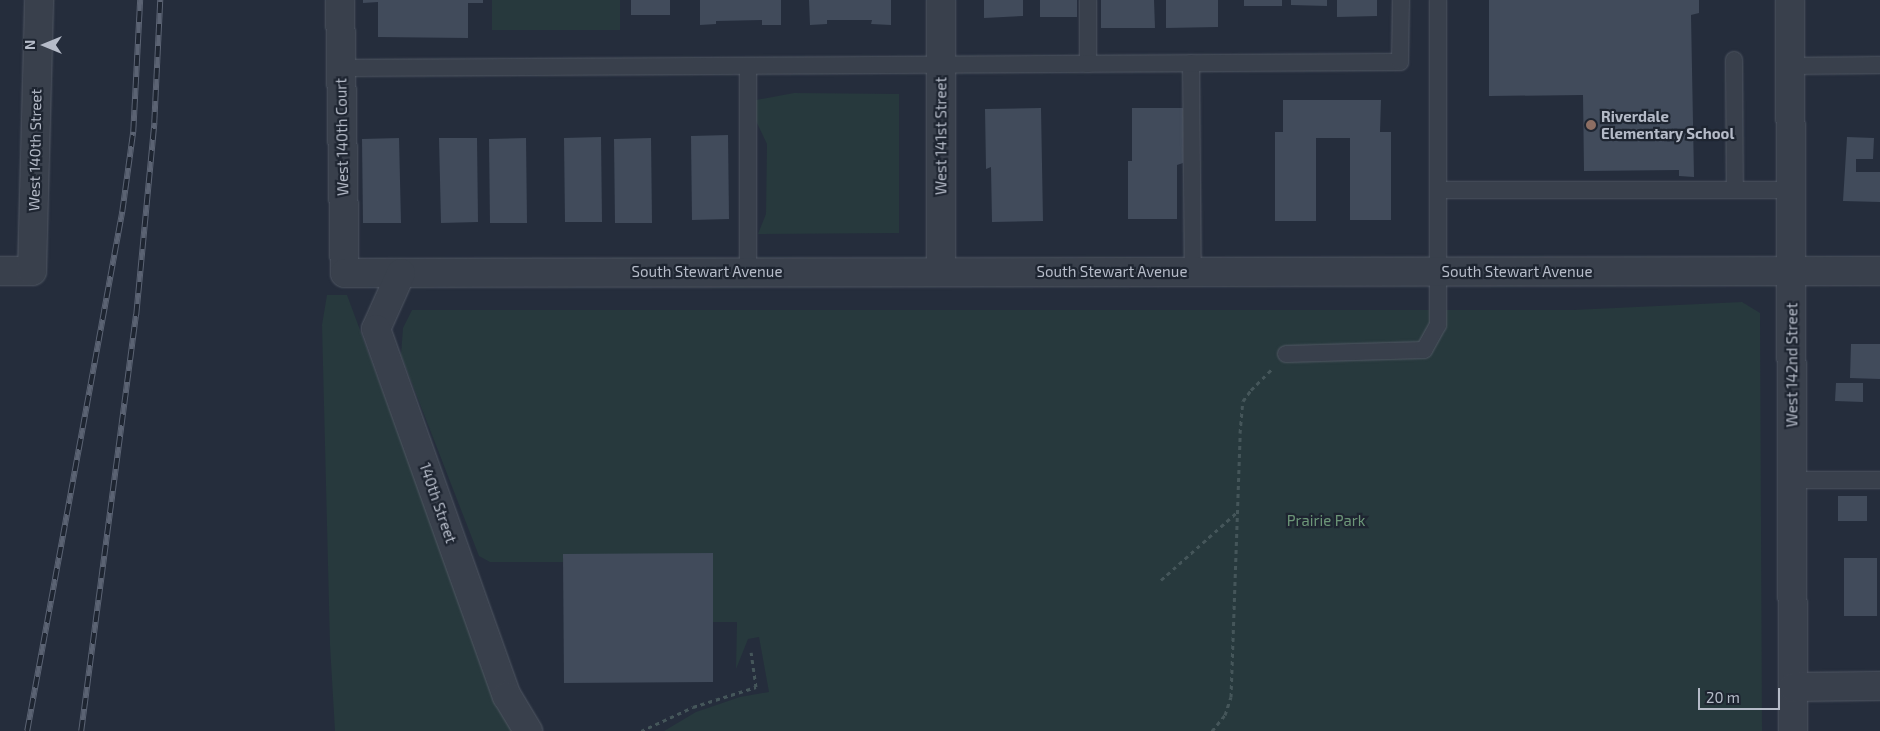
<!DOCTYPE html>
<html>
<head>
<meta charset="utf-8">
<style>
	body { margin:0 }
	#map { position:relative; width:1880px; height:731px; overflow:hidden; background:#252d3c; font-family:"Exo 2",sans-serif }
	div>[style] { position:absolute }
	.green>* { inset:0; background:#27393d }
	.building>* { inset:0; background:#414b5b }
	.path>* { height:3px; margin-top:-1.5px; transform-origin:0; background:repeating-linear-gradient(90deg,#45565a 0 4px,transparent 0 8px) }
	.roads { filter:drop-shadow(0 0 1px #515864) drop-shadow(0 0 1px #515864) }
	.service>* { height:16px; margin:-8px; padding:0 8px; transform-origin:8px; border-radius:8px; background:#39404c }
	.minor>* { height:28px; margin:-14px; padding:0 14px; transform-origin:14px; border-radius:14px; background:#39404c }
	.rail>* { height:5.5px; margin-top:-2.75px; transform-origin:0; background:repeating-linear-gradient(90deg,#1e2531 0 11px,#5b6373 0 22px); box-sizing:border-box; border-block:1px solid #5b6373 }
	.dots>* { width:14px; height:14px; translate:-50% -50%; box-sizing:border-box; border:2px solid #1e2531; border-radius:50% }
	span { translate:-50% -50%; white-space:nowrap; text-align:center; line-height:1.15; -webkit-text-stroke:4.5px #1e2531; paint-order:stroke }
	.poi-label { font-size:15px; color:#b5bbc8; font-weight:700 }
	.left { translate:0 -50%; text-align:left }
	.street-label { font-size:15px; color:#b5bbc8 }
	.park-label { font-size:15px; color:#6d9779 }
	.north { position:absolute; left:20px; top:20px; width:50px; height:50px; -webkit-text-stroke:4px #1e2531; paint-order:stroke; rotate:270deg; font-size:14px; font-weight:700; line-height:20px; text-align:center; color:#b5bbc8 }
	.north::after { content:''; display:block; margin:auto; width:18px; height:22px; background:#b5bbc8; clip-path:polygon(50% 0,100% 100%,50% 72%,0 100%) }
	.scale { position:absolute; left:1698px; top:688px; width:82px; height:22px; box-sizing:border-box; border:2px solid #b5bbc8; border-top:0; padding-left:6px; font-size:15px; line-height:18px; white-space:nowrap; color:#b5bbc8; -webkit-text-stroke:4px #1e2531; paint-order:stroke }
</style>
</head>
<body>
<div id="map">
	<div class="green">
		<i style="clip-path:polygon(492px 0,620px 0,620px 30px,492px 30px)"></i>
		<i style="clip-path:polygon(794px 93px,899px 94px,899px 233px,758px 234px,766px 214px,767px 144px,756px 121px,756px 100px)"></i>
		<i style="clip-path:polygon(327px 295px,347px 295px,494px 691px,521px 731px,335px 731px,330px 645px,322px 325px)"></i>
		<i style="clip-path:polygon(1742px 302px,1760px 313px,1762px 731px,664px 731px,696px 712px,740px 697px,769px 692px,759px 637px,748px 639px,736px 669px,737px 622px,713px 622px,563px 554px,563px 562px,490px 562px,479px 556px,401px 355px,403px 328px,412px 310px,1573px 310px)"></i>
	</div>
	<div class="building">
		<i style="clip-path:polygon(363px 0,483px 0,483px 3px,468px 3px,468px 38px,378px 37px,378px 2px,363px 3px)"></i>
		<i style="clip-path:polygon(631px 0,670px 0,670px 15px,631px 15px)"></i>
		<i style="clip-path:polygon(700px 0,781px 0,781px 25px,762px 25px,762px 20px,716px 21px,716px 24px,700px 25px)"></i>
		<i style="clip-path:polygon(809px 0,891px 0,891px 25px,871px 24px,872px 20px,827px 20px,827px 24px,810px 25px)"></i>
		<i style="clip-path:polygon(984px 0,1023px 0,1023px 16px,984px 18px)"></i>
		<i style="clip-path:polygon(1040px 0,1077px 0,1077px 17px,1040px 17px)"></i>
		<i style="clip-path:polygon(1101px 0,1154px 0,1155px 28px,1101px 28px)"></i>
		<i style="clip-path:polygon(1166px 0,1218px 0,1218px 27px,1166px 28px)"></i>
		<i style="clip-path:polygon(1244px 0,1282px 0,1282px 6px,1244px 6px)"></i>
		<i style="clip-path:polygon(1291px 0,1327px 0,1327px 6px,1291px 5px)"></i>
		<i style="clip-path:polygon(1337px 0,1377px 0,1377px 16px,1337px 17px)"></i>
		<i style="clip-path:polygon(1489px 0,1699px 0,1699px 13px,1691px 15px,1694px 177px,1679px 176px,1679px 170px,1584px 171px,1583px 95px,1489px 96px)"></i>
		<i style="clip-path:polygon(1283px 100px,1381px 100px,1380px 132px,1391px 132px,1391px 220px,1350px 220px,1350px 138px,1316px 138px,1316px 221px,1275px 221px,1275px 132px,1283px 132px)"></i>
		<i style="clip-path:polygon(1041px 108px,1043px 221px,992px 222px,991px 167px,986px 169px,985px 109px)"></i>
		<i style="clip-path:polygon(1132px 108px,1183px 108px,1183px 163px,1177px 165px,1177px 219px,1128px 219px,1128px 161px,1132px 161px)"></i>
		<i style="clip-path:polygon(728px 135px,729px 219px,692px 220px,691px 136px)"></i>
		<i style="clip-path:polygon(601px 137px,602px 222px,565px 222px,564px 138px)"></i>
		<i style="clip-path:polygon(1847px 137px,1874px 138px,1873px 159px,1856px 159px,1856px 172px,1880px 172px,1880px 202px,1843px 201px)"></i>
		<i style="clip-path:polygon(399px 138px,401px 223px,363px 223px,362px 139px)"></i>
		<i style="clip-path:polygon(439px 138px,477px 138px,478px 222px,441px 223px)"></i>
		<i style="clip-path:polygon(526px 138px,527px 223px,490px 223px,489px 139px)"></i>
		<i style="clip-path:polygon(651px 138px,652px 223px,615px 223px,614px 139px)"></i>
		<i style="clip-path:polygon(1851px 344px,1880px 344px,1880px 379px,1850px 378px)"></i>
		<i style="clip-path:polygon(1836px 383px,1863px 383px,1863px 402px,1835px 401px)"></i>
		<i style="clip-path:polygon(1838px 496px,1867px 496px,1867px 521px,1838px 521px)"></i>
		<i style="clip-path:polygon(713px 553px,713px 682px,564px 683px,563px 554px)"></i>
		<i style="clip-path:polygon(1844px 558px,1877px 558px,1877px 616px,1844px 616px)"></i>
	</div>
	<div class="path">
		<i style="left:1161px;top:580px;width:102px;rotate:-41.8deg"></i>
		<i style="left:641px;top:731px;width:57px;rotate:-24.8deg"></i>
		<i style="left:693px;top:707px;width:66px;rotate:-17.6deg"></i>
		<i style="left:756px;top:687px;width:35px;rotate:-98deg"></i>
		<i style="left:1212px;top:731px;width:21px;rotate:-51deg"></i>
		<i style="left:1225px;top:715px;width:19px;rotate:-72deg"></i>
		<i style="left:1231px;top:697px;width:264px;rotate:-88deg"></i>
		<i style="left:1240px;top:433px;width:32px;rotate:-85deg"></i>
		<i style="left:1243px;top:401px;width:14px;rotate:-54deg"></i>
		<i style="left:1251px;top:390px;width:30px;rotate:-45deg"></i>
	</div>
	<div class="roads">
		<div class="service">
			<i style="left:1734px;top:60px;width:130px;rotate:89.6deg"></i>
			<i style="left:1191px;top:63px;width:209px;rotate:89.5deg"></i>
			<i style="left:1088px;top:64px;width:64px;rotate:-90deg"></i>
			<i style="left:1789px;top:66px;width:91px;rotate:-0.6deg"></i>
			<i style="left:341px;top:68px;width:1059px;rotate:-0.32deg"></i>
			<i style="left:1400px;top:62px;width:62px;rotate:-89.1deg"></i>
			<i style="left:1438px;top:190px;width:353px"></i>
			<i style="left:748px;top:272px;width:206px;rotate:-90deg"></i>
			<i style="left:1286px;top:354px;width:138px;rotate:-1.7deg"></i>
			<i style="left:1424px;top:350px;width:29px;rotate:-61deg"></i>
			<i style="left:1438px;top:325px;width:325px;rotate:-90deg"></i>
			<i style="left:1792px;top:480px;width:88px"></i>
		</div>
		<div class="minor">
			<i style="left:340px;top:0;width:273px;rotate:89deg"></i>
			<i style="left:345px;top:273px;width:1535px;rotate:-0.07deg"></i>
			<i style="left:941px;top:0;width:272px;rotate:90deg"></i>
			<i style="left:1790px;top:0;width:731px;rotate:89.76deg"></i>
			<i style="left:0;top:271px;width:32px"></i>
			<i style="left:32px;top:271px;width:271px;rotate:-88.5deg"></i>
			<i style="left:401px;top:273px;width:61px;rotate:114.1deg"></i>
			<i style="left:376px;top:329px;width:390px;rotate:70.4deg"></i>
			<i style="left:507px;top:696px;width:41px;rotate:59deg"></i>
			<i style="left:1793px;top:687px;width:87px;rotate:-0.7deg"></i>
		</div>
	</div>
	<div class="rail">
		<i style="left:27px;top:731px;width:528px;rotate:-79.63deg"></i>
		<i style="left:122px;top:212px;width:81px;rotate:-82.2deg"></i>
		<i style="left:133px;top:132px;width:132px;rotate:-87deg"></i>
		<i style="left:81px;top:731px;width:420px;rotate:-82.5deg"></i>
		<i style="left:136px;top:315px;width:193px;rotate:-84.6deg"></i>
		<i style="left:154px;top:123px;width:123px;rotate:-87.2deg"></i>
	</div>
	<div class="dots">
		<i style="left:1591px;top:125px;background:#8d6e63"></i>
	</div>
	<div class="poi-label">
		<span class="left" style="left:1601px;top:125px">Riverdale<br>Elementary School</span>
	</div>
	<div class="street-label">
		<span style="left:941px;top:136px;rotate:-90deg">West 141st Street</span>
		<span style="left:342px;top:137px;rotate:-91deg">West 140th Court</span>
		<span style="left:35px;top:150px;rotate:-89deg">West 140th Street</span>
		<span style="left:707px;top:272px">South Stewart Avenue</span>
		<span style="left:1112px;top:272px">South Stewart Avenue</span>
		<span style="left:1517px;top:272px">South Stewart Avenue</span>
		<span style="left:1792px;top:365px;rotate:-90deg">West 142nd Street</span>
		<span style="left:438px;top:503px;rotate:71deg">140th Street</span>
	</div>
	<div class="park-label">
		<span style="left:1326px;top:521px">Prairie Park</span>
	</div>
	<div class="north">N</div>
	<div class="scale">20 m</div>
</div>
</body>
</html>
